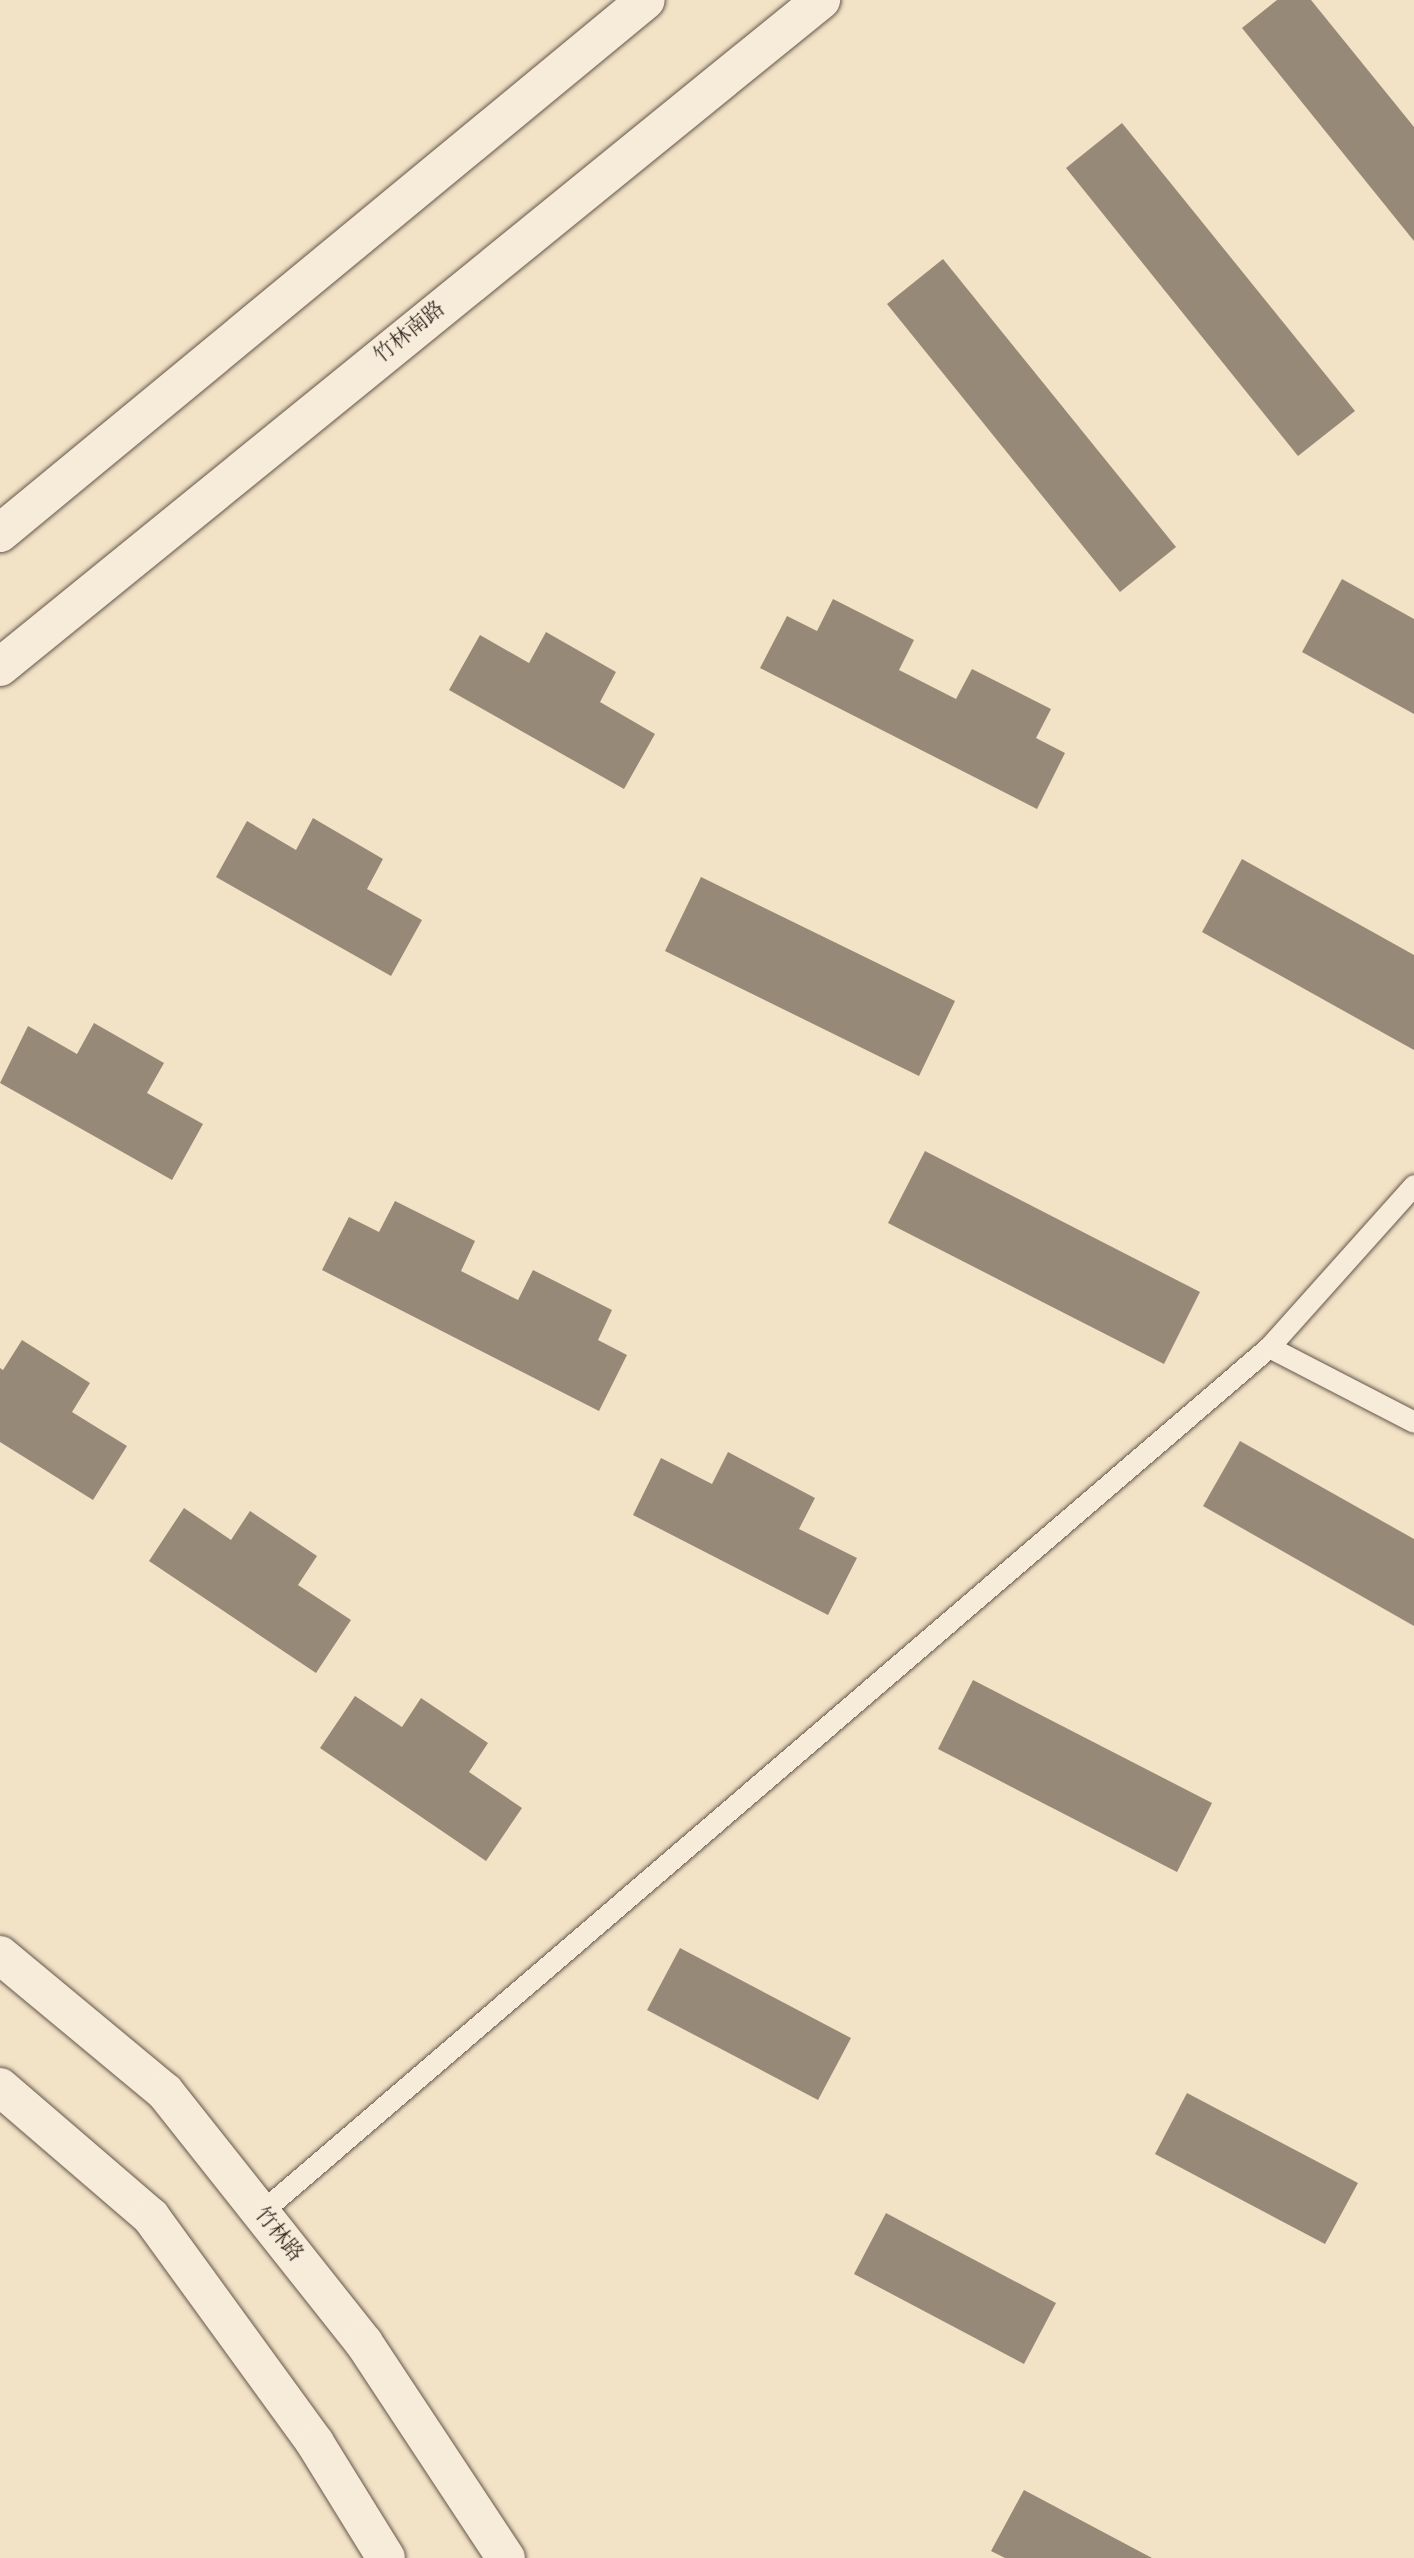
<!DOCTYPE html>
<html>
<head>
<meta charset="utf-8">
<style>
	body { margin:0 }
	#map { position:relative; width:1414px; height:2558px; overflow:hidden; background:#f2e2c6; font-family:"IM FELL English","Noto Serif SC",serif }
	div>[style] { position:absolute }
	.building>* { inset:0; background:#978977 }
	.roads { filter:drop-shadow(0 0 2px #64574b) drop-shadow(0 0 2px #64574b) }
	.lane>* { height:21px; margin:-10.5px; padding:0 10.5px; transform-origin:10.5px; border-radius:10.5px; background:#f7ecda }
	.secondary>* { height:38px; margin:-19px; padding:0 19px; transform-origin:19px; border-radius:19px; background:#f7ecda }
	span { translate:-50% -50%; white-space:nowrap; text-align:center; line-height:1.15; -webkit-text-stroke:5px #f7ecda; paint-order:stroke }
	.street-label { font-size:21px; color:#342922 }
</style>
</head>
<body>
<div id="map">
	<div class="building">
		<i style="clip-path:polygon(1277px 0,1311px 0,1414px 127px,1414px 241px,1242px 28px)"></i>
		<i style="clip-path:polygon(1122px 123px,1355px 411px,1298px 456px,1066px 168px)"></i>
		<i style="clip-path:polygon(943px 259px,1176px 547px,1120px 592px,887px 304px)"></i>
		<i style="clip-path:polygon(1342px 579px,1414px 619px,1414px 714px,1302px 652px)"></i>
		<i style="clip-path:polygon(833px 599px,914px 640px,899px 670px,956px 699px,972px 669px,1051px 709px,1036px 738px,1065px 753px,1037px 809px,760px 668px,787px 616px,817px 631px)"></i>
		<i style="clip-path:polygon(546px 632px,616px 672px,600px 702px,655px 734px,624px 789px,449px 690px,480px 635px,529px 663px)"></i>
		<i style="clip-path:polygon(313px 818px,383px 859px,367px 889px,422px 920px,391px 976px,216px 877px,247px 821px,296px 850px)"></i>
		<i style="clip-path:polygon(1242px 859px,1414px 955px,1414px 1050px,1202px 932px)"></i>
		<i style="clip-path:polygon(701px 877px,955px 1001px,919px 1076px,665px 951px)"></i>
		<i style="clip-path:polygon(94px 1023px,164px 1063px,147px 1093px,203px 1124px,172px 1180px,0 1083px,28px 1026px,77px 1054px)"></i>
		<i style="clip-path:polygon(925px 1151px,1200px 1292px,1164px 1364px,888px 1223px)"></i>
		<i style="clip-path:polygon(395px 1201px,475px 1241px,461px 1271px,518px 1300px,533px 1270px,612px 1310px,598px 1340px,627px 1355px,599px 1411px,322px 1270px,349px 1217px,379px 1232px)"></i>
		<i style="clip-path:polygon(22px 1340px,90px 1383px,72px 1412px,127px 1446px,93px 1500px,0 1442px,0 1368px,3px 1370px)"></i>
		<i style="clip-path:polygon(1240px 1441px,1414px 1539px,1414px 1626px,1203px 1506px)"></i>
		<i style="clip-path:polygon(728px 1452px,815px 1498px,799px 1529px,857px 1558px,828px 1615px,633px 1515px,661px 1458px,712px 1484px)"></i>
		<i style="clip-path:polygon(184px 1508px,231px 1540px,250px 1511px,317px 1556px,298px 1585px,351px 1620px,316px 1673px,149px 1561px)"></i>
		<i style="clip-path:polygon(973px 1680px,1212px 1803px,1177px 1872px,938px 1749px)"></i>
		<i style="clip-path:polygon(355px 1696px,402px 1727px,421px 1698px,488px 1743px,469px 1772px,522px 1808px,486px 1861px,320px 1748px)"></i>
		<i style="clip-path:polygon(680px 1948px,851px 2038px,818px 2100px,647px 2010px)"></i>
		<i style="clip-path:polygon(1187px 2093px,1358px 2183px,1325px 2244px,1155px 2154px)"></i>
		<i style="clip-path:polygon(886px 2213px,1056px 2303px,1024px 2364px,854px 2274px)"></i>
		<i style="clip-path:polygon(1024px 2490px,1152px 2558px,1005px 2558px,991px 2551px)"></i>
	</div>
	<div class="roads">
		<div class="lane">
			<i style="left:1269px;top:1347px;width:163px;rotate:27.3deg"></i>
			<i style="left:260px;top:2213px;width:1330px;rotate:-40.64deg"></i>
			<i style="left:1269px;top:1347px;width:217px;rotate:-48.2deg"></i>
		</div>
		<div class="secondary">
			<i style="left:0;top:533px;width:837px;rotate:-39.53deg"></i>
			<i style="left:0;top:667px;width:1058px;rotate:-39.09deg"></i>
			<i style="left:0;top:1955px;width:214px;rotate:39.7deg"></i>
			<i style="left:165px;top:2092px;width:320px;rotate:51.6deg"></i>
			<i style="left:364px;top:2343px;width:258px;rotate:56.6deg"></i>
			<i style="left:0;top:2087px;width:199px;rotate:40.7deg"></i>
			<i style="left:151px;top:2217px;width:279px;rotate:54deg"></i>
			<i style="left:315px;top:2443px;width:135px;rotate:58.3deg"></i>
		</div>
	</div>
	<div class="street-label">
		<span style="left:410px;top:333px;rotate:-39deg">竹林南路</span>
		<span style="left:278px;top:2235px;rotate:51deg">竹林路</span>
	</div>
</div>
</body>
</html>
